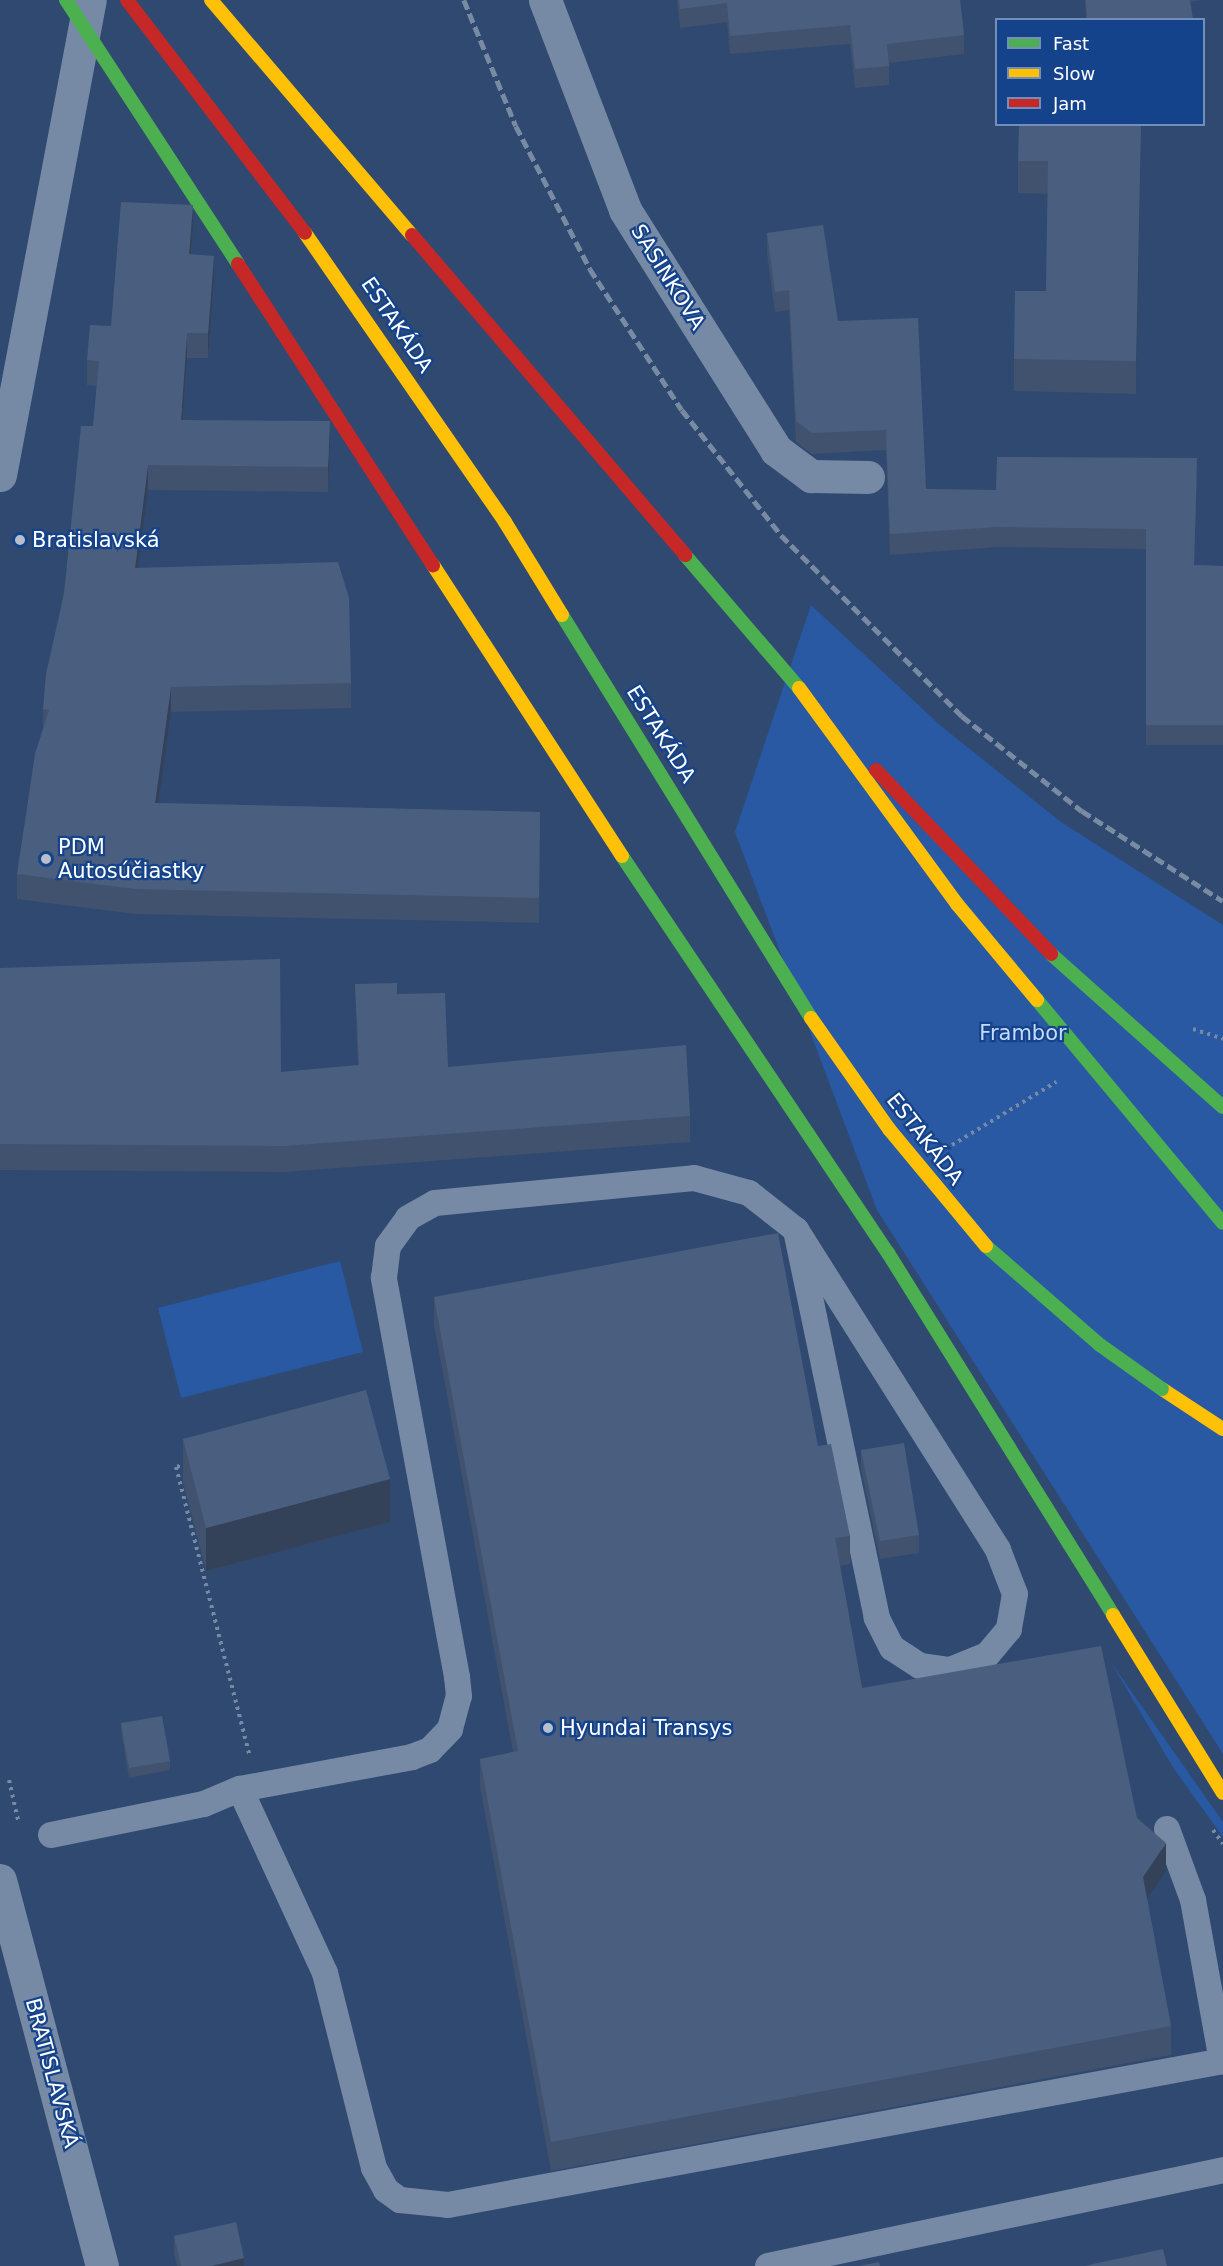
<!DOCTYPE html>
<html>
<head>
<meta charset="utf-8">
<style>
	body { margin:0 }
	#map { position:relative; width:1223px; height:2266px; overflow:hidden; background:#304970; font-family:"DejaVu Sans",sans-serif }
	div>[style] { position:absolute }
	.green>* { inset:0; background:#2859a2 }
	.path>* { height:4px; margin-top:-2px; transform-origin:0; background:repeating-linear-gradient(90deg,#778aa5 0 3px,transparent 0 7.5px) }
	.lane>* { height:26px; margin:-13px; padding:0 13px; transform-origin:13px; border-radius:13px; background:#778aa5 }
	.street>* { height:33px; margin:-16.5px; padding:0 16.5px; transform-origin:16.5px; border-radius:16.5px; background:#778aa5 }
	.fast>* { height:14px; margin:-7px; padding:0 7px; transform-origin:7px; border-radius:7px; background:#4caf50 }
	.slow>* { height:14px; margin:-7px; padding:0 7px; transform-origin:7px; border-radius:7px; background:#ffc107 }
	.jam>* { height:14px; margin:-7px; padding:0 7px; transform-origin:7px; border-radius:7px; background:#c62828 }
	.rail>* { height:4.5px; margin-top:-2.25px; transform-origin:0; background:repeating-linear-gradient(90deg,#798aa3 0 10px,transparent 0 14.5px) }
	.fast-bridge>* { height:14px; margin:-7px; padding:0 7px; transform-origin:7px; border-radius:7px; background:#4caf50 }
	.slow-bridge>* { height:14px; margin:-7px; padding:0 7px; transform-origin:7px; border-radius:7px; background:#ffc107 }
	.jam-bridge>* { height:14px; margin:-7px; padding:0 7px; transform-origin:7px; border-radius:7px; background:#c62828 }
	.wall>* { inset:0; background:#40526d }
	.shaded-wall>* { inset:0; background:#344259 }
	.building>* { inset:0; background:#4a5f7f }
	.dots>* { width:16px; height:16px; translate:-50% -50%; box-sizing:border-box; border:3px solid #15438b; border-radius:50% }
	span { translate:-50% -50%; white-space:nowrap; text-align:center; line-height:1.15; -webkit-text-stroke:4.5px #15438b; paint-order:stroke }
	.street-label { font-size:21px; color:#fff }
	.poi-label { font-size:21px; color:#fff }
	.left { translate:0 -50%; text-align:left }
	.park-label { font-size:21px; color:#c4dbfb }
	.legend { position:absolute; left:995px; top:18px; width:210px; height:108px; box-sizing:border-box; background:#15438b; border:2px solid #738eb9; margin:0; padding:8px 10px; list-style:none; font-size:18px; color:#fff }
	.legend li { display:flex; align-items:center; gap:12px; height:30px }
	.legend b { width:30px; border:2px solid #738eb9 }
</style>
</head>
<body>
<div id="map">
	<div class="green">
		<i style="clip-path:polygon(811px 605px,941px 726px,1061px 822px,1223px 925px,1223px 1754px,877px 1210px,735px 832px)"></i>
		<i style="clip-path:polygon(340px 1261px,363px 1352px,181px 1398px,158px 1308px)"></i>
		<i style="clip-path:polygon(1110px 1661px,1223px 1822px,1223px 1837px,1174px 1769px)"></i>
	</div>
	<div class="path">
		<i style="left:1193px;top:1029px;width:32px;rotate:18deg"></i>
		<i style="left:952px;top:1145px;width:122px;rotate:-31.2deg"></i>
		<i style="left:187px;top:1464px;width:11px;rotate:165deg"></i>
		<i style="left:176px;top:1467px;width:296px;rotate:75.7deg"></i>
		<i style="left:9px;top:1780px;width:41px;rotate:77.3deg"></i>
		<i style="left:1213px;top:1830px;width:17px;rotate:54deg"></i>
	</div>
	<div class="lane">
		<i style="left:240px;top:1789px;width:203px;rotate:65.2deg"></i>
		<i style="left:325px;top:1973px;width:201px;rotate:75.9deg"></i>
		<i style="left:374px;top:2168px;width:25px;rotate:61deg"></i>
		<i style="left:386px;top:2190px;width:17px;rotate:36deg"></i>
		<i style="left:400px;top:2200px;width:48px;rotate:5.9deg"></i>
		<i style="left:448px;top:2205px;width:788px;rotate:-10.53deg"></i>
		<i style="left:1167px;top:1829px;width:76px;rotate:69.9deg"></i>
		<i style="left:1193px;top:1900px;width:164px;rotate:79.8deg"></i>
		<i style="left:51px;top:1835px;width:156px;rotate:-11.5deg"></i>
		<i style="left:204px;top:1804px;width:39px;rotate:-23deg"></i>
		<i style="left:240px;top:1789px;width:175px;rotate:-10.5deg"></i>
		<i style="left:412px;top:1757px;width:19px;rotate:-21deg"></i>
		<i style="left:430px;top:1750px;width:29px;rotate:-46deg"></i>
		<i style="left:450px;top:1729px;width:34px;rotate:-75deg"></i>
		<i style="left:459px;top:1696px;width:19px;rotate:-96deg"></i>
		<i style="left:457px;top:1677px;width:406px;rotate:-100.4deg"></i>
		<i style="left:384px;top:1278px;width:32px;rotate:-83deg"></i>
		<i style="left:388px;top:1246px;width:34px;rotate:-54deg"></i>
		<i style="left:408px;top:1218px;width:31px;rotate:-29deg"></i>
		<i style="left:435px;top:1203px;width:260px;rotate:-5.5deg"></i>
		<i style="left:694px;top:1178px;width:57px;rotate:15.3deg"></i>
		<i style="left:749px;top:1193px;width:60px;rotate:38.2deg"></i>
		<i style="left:796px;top:1230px;width:378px;rotate:57.7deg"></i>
		<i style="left:998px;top:1550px;width:47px;rotate:68.9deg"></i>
		<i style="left:1015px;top:1594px;width:36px;rotate:100deg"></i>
		<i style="left:1009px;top:1629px;width:34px;rotate:130deg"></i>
		<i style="left:987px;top:1655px;width:40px;rotate:158deg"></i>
		<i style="left:950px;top:1670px;width:30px;rotate:-172deg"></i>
		<i style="left:920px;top:1666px;width:33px;rotate:-147deg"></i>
		<i style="left:892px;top:1648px;width:34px;rotate:-117deg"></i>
		<i style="left:877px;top:1618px;width:396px;rotate:-101.8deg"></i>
		<i style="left:768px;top:2266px;width:465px;rotate:-11.9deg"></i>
	</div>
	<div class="street">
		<i style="left:545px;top:0;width:225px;rotate:69.1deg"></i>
		<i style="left:625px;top:210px;width:284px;rotate:57.8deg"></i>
		<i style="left:776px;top:450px;width:44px;rotate:36.6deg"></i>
		<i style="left:811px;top:476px;width:57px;rotate:1deg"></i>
		<i style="left:0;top:475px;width:483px;rotate:-79.3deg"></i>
		<i style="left:0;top:1880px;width:399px;rotate:75.2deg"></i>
	</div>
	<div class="fast">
		<i style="left:685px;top:555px;width:175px;rotate:49.4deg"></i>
		<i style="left:888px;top:1253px;width:426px;rotate:58.1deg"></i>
	</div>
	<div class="slow">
		<i style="left:211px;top:0;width:309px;rotate:49.5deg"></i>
		<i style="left:1162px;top:1389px;width:73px;rotate:33.3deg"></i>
		<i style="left:1113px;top:1615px;width:209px;rotate:58.3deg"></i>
	</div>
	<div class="jam">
		<i style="left:412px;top:235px;width:421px;rotate:49.5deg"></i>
	</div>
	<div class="rail">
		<i style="left:464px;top:0;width:136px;rotate:67.6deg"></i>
		<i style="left:516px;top:126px;width:161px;rotate:62.6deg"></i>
		<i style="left:590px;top:269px;width:168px;rotate:56.9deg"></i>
		<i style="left:682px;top:410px;width:159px;rotate:51.6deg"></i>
		<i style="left:781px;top:535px;width:256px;rotate:45deg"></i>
		<i style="left:962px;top:716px;width:153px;rotate:38.4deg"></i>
		<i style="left:1082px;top:811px;width:167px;rotate:32.6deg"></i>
	</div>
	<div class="fast-bridge">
		<i style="left:66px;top:0;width:315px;rotate:56.9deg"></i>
		<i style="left:562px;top:615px;width:474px;rotate:58.3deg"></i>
		<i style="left:622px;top:856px;width:478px;rotate:56.2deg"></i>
		<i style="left:1051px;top:954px;width:230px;rotate:41.7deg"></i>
		<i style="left:1037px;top:1000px;width:290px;rotate:50.2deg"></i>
		<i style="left:986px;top:1246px;width:151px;rotate:41deg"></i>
		<i style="left:1100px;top:1345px;width:76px;rotate:35.4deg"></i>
	</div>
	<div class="slow-bridge">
		<i style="left:305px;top:233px;width:351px;rotate:55.3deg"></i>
		<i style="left:505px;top:522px;width:109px;rotate:58.5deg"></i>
		<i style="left:433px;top:565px;width:347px;rotate:57deg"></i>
		<i style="left:799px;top:688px;width:268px;rotate:53.8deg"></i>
		<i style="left:957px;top:904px;width:125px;rotate:50.2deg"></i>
		<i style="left:811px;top:1018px;width:136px;rotate:54.9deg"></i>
		<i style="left:889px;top:1129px;width:152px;rotate:50.3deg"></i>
	</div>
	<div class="jam-bridge">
		<i style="left:127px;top:0;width:293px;rotate:52.6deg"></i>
		<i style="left:238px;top:264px;width:359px;rotate:57.1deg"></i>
		<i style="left:876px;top:770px;width:254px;rotate:46.4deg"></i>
	</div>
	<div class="wall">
		<i style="clip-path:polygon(677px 0,960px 0,964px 35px,964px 54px,889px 63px,889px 85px,855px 88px,850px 44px,730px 54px,727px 22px,680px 28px)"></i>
		<i style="clip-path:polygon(1085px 0,1203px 0,1190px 2px,1193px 20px,1086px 20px)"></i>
		<i style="clip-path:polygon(1141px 124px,1136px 394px,1014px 391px,1014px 359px,1046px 291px,1048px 194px,1018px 193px,1018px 161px)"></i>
		<i style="clip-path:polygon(193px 230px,191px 254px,214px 281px,208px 358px,187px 358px,183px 420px,330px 446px,328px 492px,148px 490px,138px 568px,351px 683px,351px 708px,171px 712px,158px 803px,540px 812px,539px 923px,135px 914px,17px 899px,17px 874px,43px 729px,43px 709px,93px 426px,97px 386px,87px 385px,87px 360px,111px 326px)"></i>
		<i style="clip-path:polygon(767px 233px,838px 321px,926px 489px,996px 490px,1197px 478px,1194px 565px,1223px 566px,1223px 745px,1146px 745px,1146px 549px,998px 547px,890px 555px,886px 450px,812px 454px,796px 442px,789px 310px,775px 312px,767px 253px)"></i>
		<i style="clip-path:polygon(0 968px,281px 1072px,358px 1065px,355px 984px,397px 994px,448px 1067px,690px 1116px,690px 1142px,284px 1172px,0 1170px)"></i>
		<i style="clip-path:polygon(434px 1297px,818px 1446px,850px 1536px,850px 1564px,840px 1566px,862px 1688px,1137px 1818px,1166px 1871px,1147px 1899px,1171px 2026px,1171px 2055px,551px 2171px,480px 1787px,480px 1759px,513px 1752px,434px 1325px)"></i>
		<i style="clip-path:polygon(183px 1439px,390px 1522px,206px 1571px,183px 1482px)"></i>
		<i style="clip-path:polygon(861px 1450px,919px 1535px,919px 1553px,880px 1559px,861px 1468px)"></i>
		<i style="clip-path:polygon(121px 1723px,170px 1761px,170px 1770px,129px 1778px,121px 1732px)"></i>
		<i style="clip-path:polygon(174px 2236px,244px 2266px,177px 2266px,174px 2254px)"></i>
	</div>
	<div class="shaded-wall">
		<i style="clip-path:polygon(1141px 124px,1141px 129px,1136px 394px,1136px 361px)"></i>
		<i style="clip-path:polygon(193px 205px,193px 230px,189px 279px,189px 254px)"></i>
		<i style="clip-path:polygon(214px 256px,214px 281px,208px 358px,208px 333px)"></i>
		<i style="clip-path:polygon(187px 333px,187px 358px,181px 445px,181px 420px)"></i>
		<i style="clip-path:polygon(330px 421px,330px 446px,328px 492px,328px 467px)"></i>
		<i style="clip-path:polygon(148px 465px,148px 490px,135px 593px,135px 568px)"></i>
		<i style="clip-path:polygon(171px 687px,171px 712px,155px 828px,155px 803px)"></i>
		<i style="clip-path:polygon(390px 1479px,390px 1522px,206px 1571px,206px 1528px)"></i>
		<i style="clip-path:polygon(1166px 1843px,1166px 1871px,1143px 1905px,1143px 1877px)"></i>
		<i style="clip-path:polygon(244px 2258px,244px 2266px,211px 2266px)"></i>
	</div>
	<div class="building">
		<i style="clip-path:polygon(679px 0,960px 0,964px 35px,887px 44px,889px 66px,855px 69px,850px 25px,730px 36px,727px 3px,680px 9px)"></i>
		<i style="clip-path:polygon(1086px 0,1190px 0,1193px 20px,1087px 20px)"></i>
		<i style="clip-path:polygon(1019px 124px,1141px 124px,1136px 361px,1014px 359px,1015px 291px,1046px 291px,1048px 161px,1018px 161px)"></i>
		<i style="clip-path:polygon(121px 202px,193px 205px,189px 254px,214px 256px,208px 333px,187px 333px,181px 420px,330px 421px,328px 467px,148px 465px,135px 568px,338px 562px,349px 598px,351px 683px,171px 687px,155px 803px,540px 812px,539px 898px,135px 889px,17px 874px,35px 754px,49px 710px,43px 709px,46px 674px,64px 594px,81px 426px,93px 426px,99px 361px,87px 360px,90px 325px,111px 326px)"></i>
		<i style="clip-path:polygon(823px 225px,838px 321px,918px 318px,926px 489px,996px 490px,997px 457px,1197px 458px,1194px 565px,1223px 566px,1223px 725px,1146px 725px,1146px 529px,998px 527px,890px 534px,886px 430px,812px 433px,796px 421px,789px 290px,775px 292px,767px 233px)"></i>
		<i style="clip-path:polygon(280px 959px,281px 1072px,359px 1065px,355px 984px,397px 983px,397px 994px,445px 993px,448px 1067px,686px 1045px,690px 1116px,284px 1146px,0 1144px,0 968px)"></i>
		<i style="clip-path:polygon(778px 1233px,818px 1446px,831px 1444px,850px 1536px,835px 1538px,862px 1688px,1101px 1646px,1137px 1818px,1166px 1843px,1143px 1877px,1171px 2026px,551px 2142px,480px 1759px,518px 1751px,434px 1297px)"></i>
		<i style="clip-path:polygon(366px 1390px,390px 1479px,206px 1528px,183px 1439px)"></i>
		<i style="clip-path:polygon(904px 1443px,919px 1535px,880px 1541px,861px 1450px)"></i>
		<i style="clip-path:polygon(162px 1716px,170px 1761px,129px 1768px,121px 1723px)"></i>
		<i style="clip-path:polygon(236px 2222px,244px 2258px,211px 2266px,181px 2266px,174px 2236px)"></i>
		<i style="clip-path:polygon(1163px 2249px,1167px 2266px,1084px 2266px)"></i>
		<i style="clip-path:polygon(879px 2262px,880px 2266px,859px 2266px)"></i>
	</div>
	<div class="dots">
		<i style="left:20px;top:540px;background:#b7bfcd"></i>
		<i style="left:46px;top:859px;background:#b7bfcd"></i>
		<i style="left:548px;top:1728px;background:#b7bfcd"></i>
	</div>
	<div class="street-label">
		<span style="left:668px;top:277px;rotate:58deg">SASINKOVA</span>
		<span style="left:397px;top:325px;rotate:56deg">ESTAKÁDA</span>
		<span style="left:661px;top:734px;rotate:58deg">ESTAKÁDA</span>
		<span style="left:925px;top:1139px;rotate:52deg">ESTAKÁDA</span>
		<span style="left:52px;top:2073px;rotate:75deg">BRATISLAVSKÁ</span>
	</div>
	<div class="poi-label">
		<span class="left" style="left:32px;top:540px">Bratislavská</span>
		<span class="left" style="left:58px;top:859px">PDM<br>Autosúčiastky</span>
		<span class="left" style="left:560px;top:1728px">Hyundai Transys</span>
	</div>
	<div class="park-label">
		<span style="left:1023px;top:1033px">Frambor</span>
	</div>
	<ul class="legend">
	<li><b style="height:8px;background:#4caf50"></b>Fast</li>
	<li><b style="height:8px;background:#ffc107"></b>Slow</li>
	<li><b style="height:8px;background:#c62828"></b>Jam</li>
	</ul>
</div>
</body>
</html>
